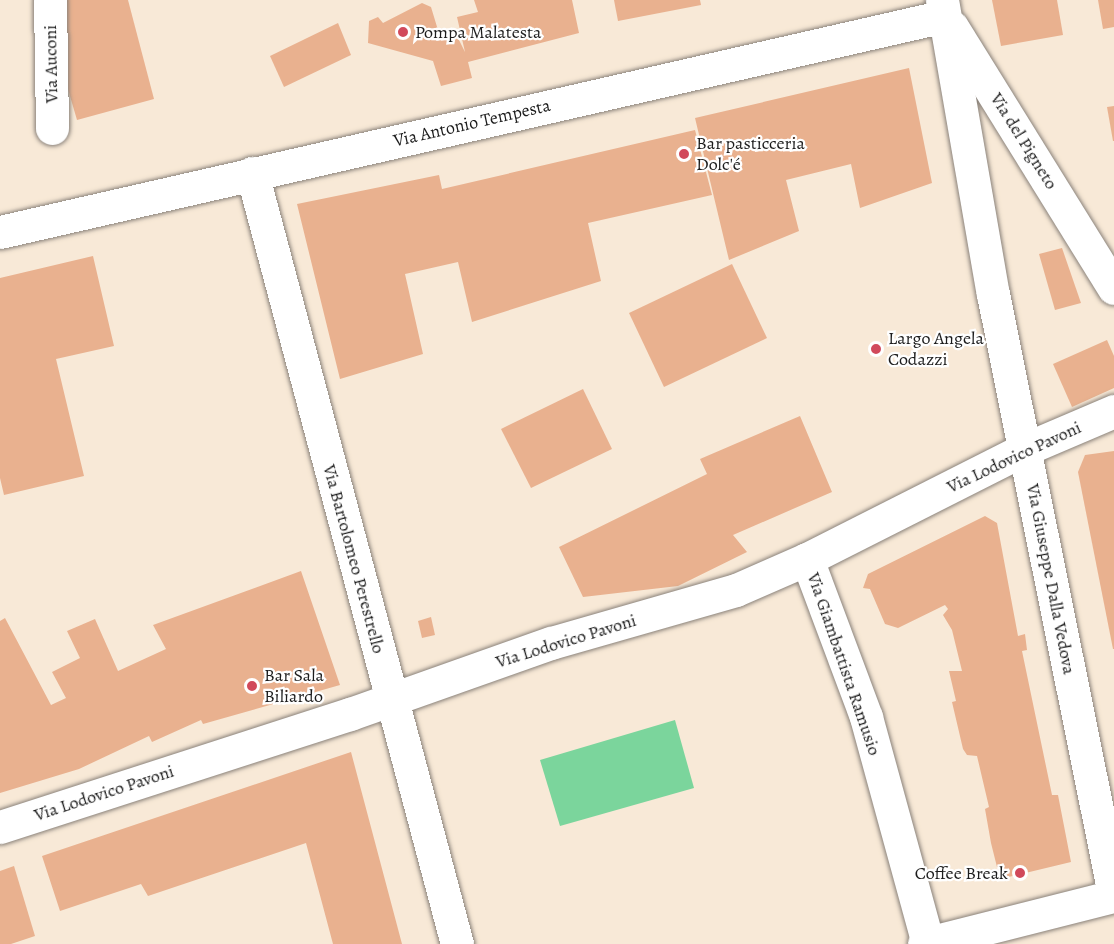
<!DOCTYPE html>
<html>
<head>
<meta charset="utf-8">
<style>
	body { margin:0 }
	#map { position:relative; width:1114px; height:944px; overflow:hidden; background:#f8e9d7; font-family:Alegreya,serif }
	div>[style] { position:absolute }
	.green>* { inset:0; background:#7bd59c }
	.building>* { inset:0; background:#e9b18f }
	.roads { filter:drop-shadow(0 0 2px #8a827a) drop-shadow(0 0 2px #8a827a) }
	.minor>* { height:33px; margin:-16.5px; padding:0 16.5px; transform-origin:16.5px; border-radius:16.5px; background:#fff }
	.dots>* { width:16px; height:16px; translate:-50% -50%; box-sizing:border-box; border:3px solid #fff; border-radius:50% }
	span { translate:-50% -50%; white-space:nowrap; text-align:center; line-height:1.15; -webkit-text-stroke:4.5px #fff; paint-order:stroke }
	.poi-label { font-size:18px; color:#1c1c1c }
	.left { translate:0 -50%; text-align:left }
	.right { translate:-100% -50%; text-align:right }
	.street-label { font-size:18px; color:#1c1c1c }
</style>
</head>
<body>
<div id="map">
	<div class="green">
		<i style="clip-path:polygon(675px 720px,694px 788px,560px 826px,540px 760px)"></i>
	</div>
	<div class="building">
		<i style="clip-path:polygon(63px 0,128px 0,154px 99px,77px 120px,65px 79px)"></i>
		<i style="clip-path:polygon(474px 0,572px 0,579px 33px,468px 62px,472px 78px,441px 86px,433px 61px,368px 43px,369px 21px,378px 17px,383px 23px,422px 3px,431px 7px,441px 40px,458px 38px,465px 52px,457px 17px,478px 12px)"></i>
		<i style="clip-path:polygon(614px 0,700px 0,701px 5px,618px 21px)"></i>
		<i style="clip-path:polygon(992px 0,1057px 0,1063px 35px,1001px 46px)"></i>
		<i style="clip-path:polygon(1098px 0,1114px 0,1114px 27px,1103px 29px)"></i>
		<i style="clip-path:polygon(338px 23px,351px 55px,284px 87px,270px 56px)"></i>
		<i style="clip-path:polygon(909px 68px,932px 183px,860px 208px,851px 164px,786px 180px,799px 231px,729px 260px,695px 118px)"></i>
		<i style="clip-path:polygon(1114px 106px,1114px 141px,1113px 141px,1107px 107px)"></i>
		<i style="clip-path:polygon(695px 130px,712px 195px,588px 223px,601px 281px,472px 322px,458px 262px,405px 274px,423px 354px,340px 379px,297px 204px,439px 175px,442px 189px)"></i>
		<i style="clip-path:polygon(1062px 248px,1081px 303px,1055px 310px,1039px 254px)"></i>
		<i style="clip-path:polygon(93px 256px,114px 346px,56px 359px,84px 476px,4px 495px,0 478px,0 278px)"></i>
		<i style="clip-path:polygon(732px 264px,767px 338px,664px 387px,629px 313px)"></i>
		<i style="clip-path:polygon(1107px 340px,1114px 356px,1114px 388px,1072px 407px,1053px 364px)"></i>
		<i style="clip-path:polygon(583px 389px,612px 449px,531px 488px,501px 429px)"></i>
		<i style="clip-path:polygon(800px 416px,832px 492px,733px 535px,747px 552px,678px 586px,583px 597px,559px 547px,707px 474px,700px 459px)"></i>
		<i style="clip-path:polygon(1114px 451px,1114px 649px,1113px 649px,1078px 472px,1085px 455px)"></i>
		<i style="clip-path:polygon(985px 516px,997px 523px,1018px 636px,1025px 634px,1027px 650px,1022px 651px,1052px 795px,1058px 795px,1071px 862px,1000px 879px,991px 843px,985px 809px,989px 807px,977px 756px,967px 755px,963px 749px,952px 702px,956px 701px,949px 671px,962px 671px,952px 630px,943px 615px,948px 609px,945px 605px,898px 628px,885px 624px,870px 589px,863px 588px,868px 574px)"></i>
		<i style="clip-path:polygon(301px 571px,340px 685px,203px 724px,201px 720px,152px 742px,149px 736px,79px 769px,0 793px,0 621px,5px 618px,51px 705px,66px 698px,52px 672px,80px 658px,67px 631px,95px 619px,118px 671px,166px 649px,153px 625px)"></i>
		<i style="clip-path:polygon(431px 617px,435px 635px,422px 638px,418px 621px)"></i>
		<i style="clip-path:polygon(351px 752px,402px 944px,333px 944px,306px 843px,148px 896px,141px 884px,60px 911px,42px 856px)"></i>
		<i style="clip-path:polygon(14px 866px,35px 936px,11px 944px,0 944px,0 871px)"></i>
	</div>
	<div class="roads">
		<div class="minor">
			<i style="left:50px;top:0;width:128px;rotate:89.1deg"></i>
			<i style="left:942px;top:0;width:298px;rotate:80.2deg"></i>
			<i style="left:993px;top:294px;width:612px;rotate:78.6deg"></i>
			<i style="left:952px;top:27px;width:307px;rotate:58.2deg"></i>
			<i style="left:252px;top:173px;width:798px;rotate:75.11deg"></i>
			<i style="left:0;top:232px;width:969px;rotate:-12.88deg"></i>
			<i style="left:807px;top:559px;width:169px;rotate:69.5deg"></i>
			<i style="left:866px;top:717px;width:234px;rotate:74.7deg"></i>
			<i style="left:0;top:827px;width:368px;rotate:-17.9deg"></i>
			<i style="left:350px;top:714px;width:213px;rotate:-19.5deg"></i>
			<i style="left:551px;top:643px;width:192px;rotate:-16deg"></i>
			<i style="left:736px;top:590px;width:77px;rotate:-23.6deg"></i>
			<i style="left:807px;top:559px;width:244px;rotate:-26.8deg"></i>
			<i style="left:1025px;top:449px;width:97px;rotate:-23.1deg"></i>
			<i style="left:924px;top:944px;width:196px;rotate:-14.2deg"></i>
		</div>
	</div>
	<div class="dots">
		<i style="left:403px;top:32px;background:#d1495b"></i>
		<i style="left:684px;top:154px;background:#d1495b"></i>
		<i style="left:876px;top:349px;background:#d1495b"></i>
		<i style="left:252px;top:686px;background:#d1495b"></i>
		<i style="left:1020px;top:873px;background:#d1495b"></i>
	</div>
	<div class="poi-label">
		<span class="left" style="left:415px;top:32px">Pompa Malatesta</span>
		<span class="left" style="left:696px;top:154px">Bar pasticceria<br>Dolc'é</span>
		<span class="left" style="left:888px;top:349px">Largo Angela<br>Codazzi</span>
		<span class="left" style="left:264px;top:686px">Bar Sala<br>Biliardo</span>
		<span class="right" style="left:1008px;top:873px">Coffee Break</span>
	</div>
	<div class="street-label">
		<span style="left:51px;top:64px;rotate:-91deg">Via Auconi</span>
		<span style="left:472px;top:123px;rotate:-13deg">Via Antonio Tempesta</span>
		<span style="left:1024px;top:141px;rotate:58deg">Via del Pigneto</span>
		<span style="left:1014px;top:457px;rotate:-25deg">Via Lodovico Pavoni</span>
		<span style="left:354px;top:559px;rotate:75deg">Via Bartolomeo Perestrello</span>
		<span style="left:1051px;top:579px;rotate:79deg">Via Giuseppe Dalla Vedova</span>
		<span style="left:566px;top:641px;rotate:-17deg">Via Lodovico Pavoni</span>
		<span style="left:844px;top:664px;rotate:71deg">Via Giambattista Ramusio</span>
		<span style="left:104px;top:793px;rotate:-18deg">Via Lodovico Pavoni</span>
	</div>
</div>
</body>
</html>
